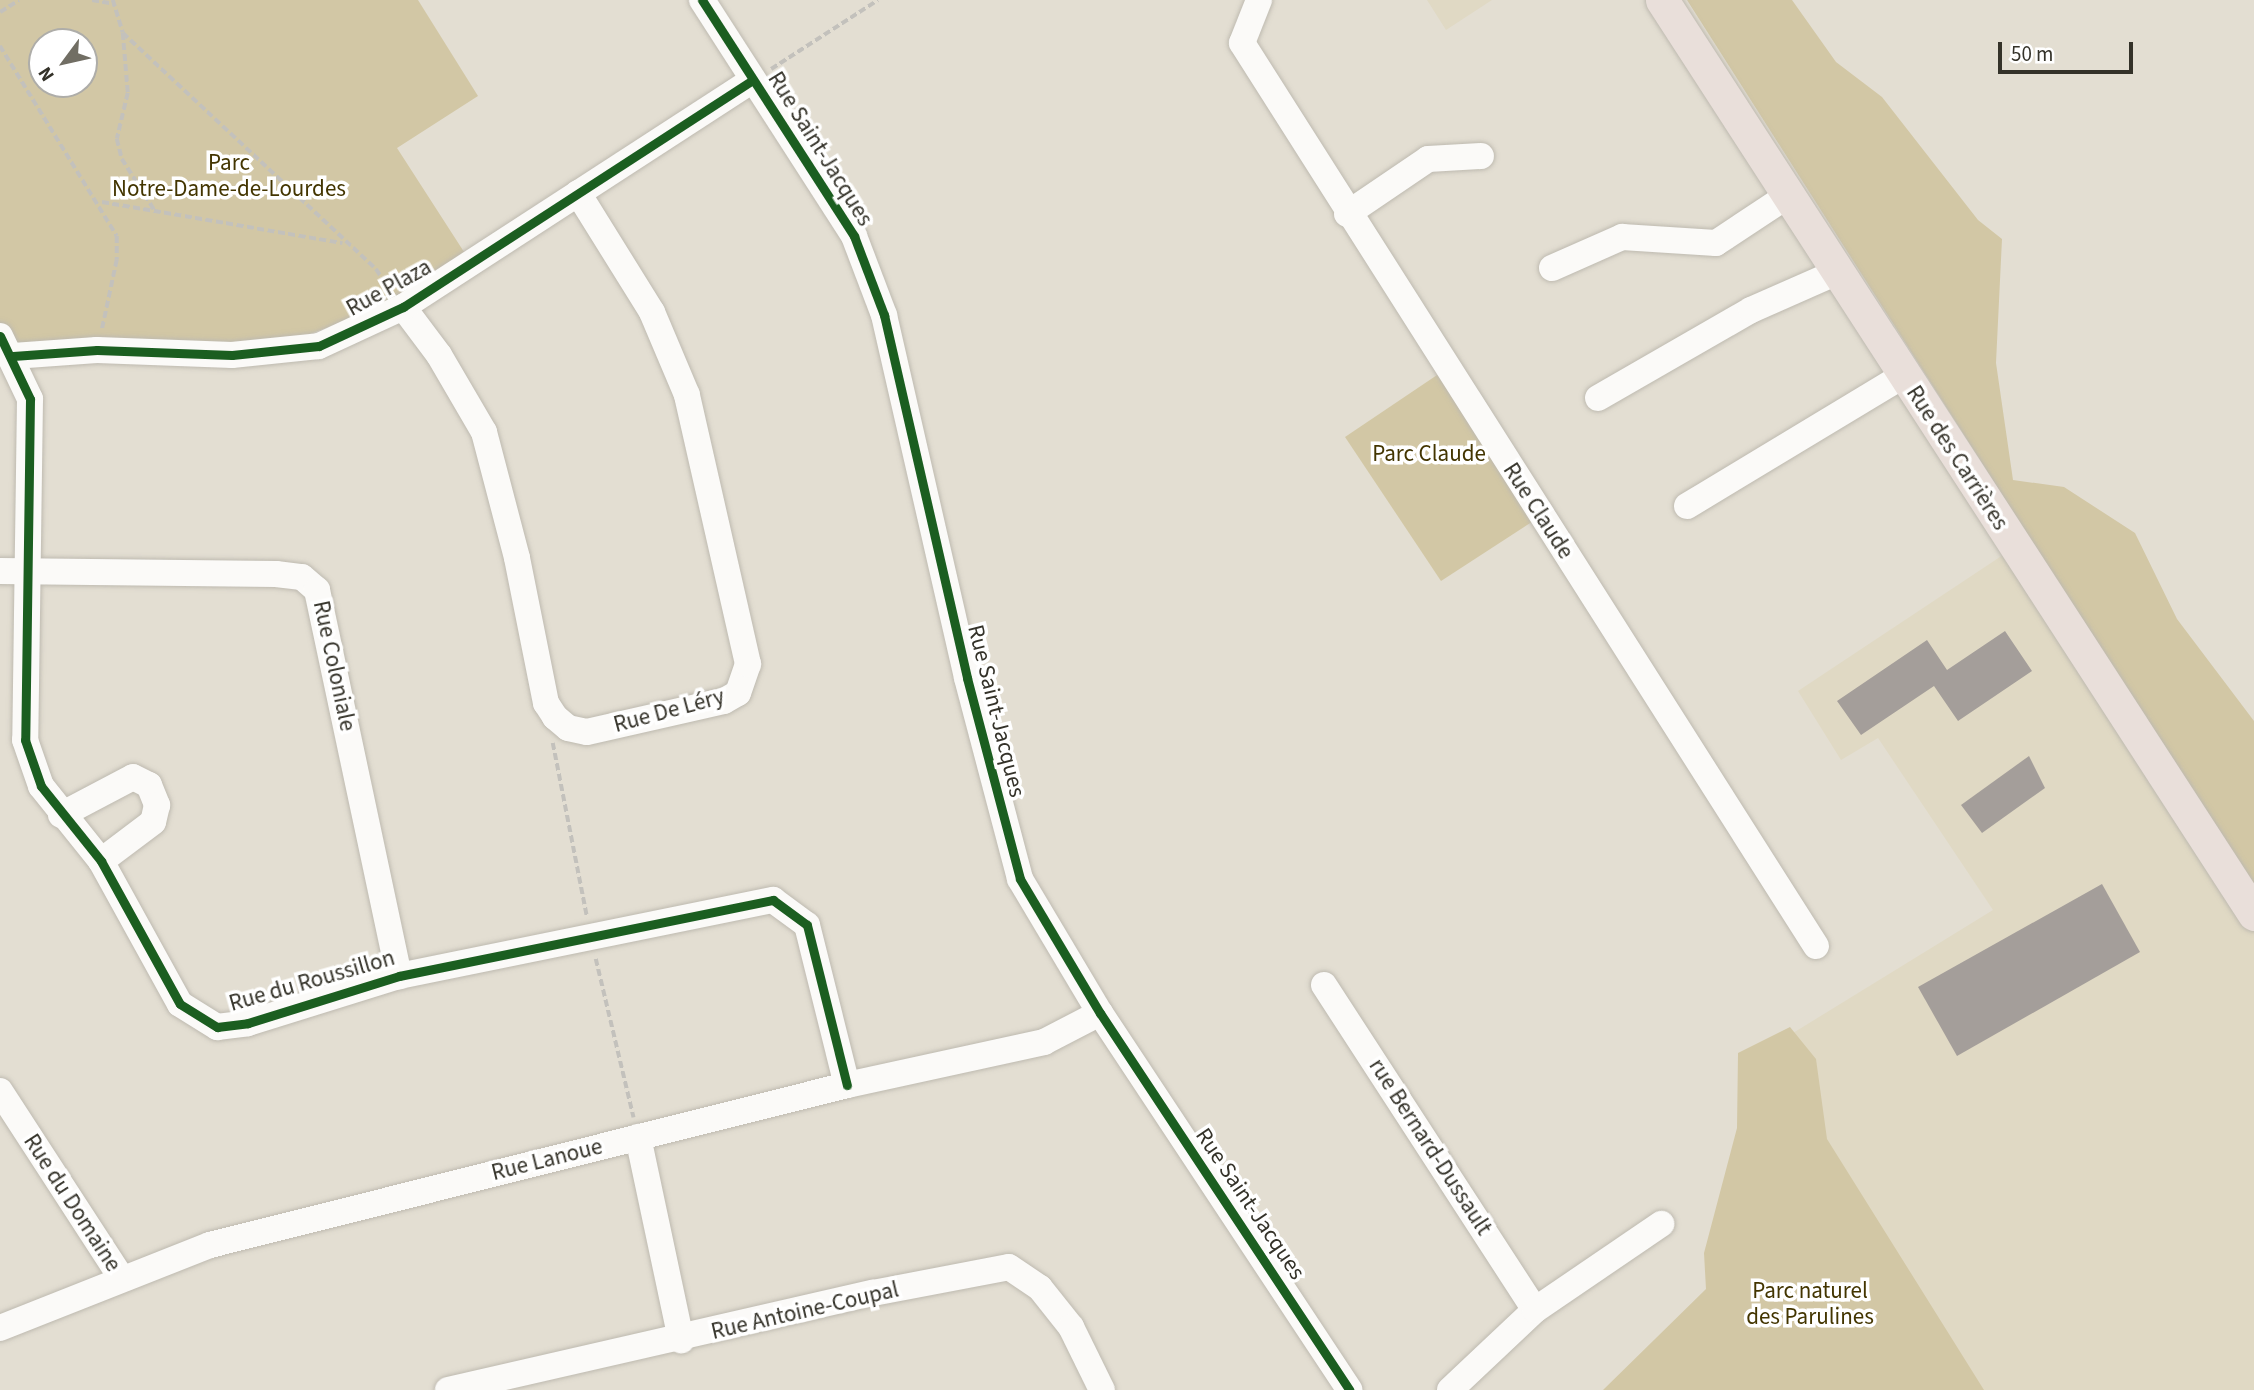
<!DOCTYPE html>
<html>
<head>
<meta charset="utf-8">
<style>
	body { margin:0 }
	#map { position:relative; width:2254px; height:1390px; overflow:hidden; background:#e3ded2; font-family:"Source Sans 3",sans-serif }
	div>[style] { position:absolute }
	.built>* { inset:0; background:#e0d9c4 }
	.green>* { inset:0; background:#d2c7a5 }
	.building>* { inset:0; background:#a49e9a }
	.path>* { height:3.5px; margin-top:-1.75px; transform-origin:0; background:repeating-linear-gradient(90deg,#c3c1bc 0 7px,transparent 0 10.5px) }
	.roads { filter:drop-shadow(0 0 2px #bebab0) drop-shadow(0 0 2px #bebab0) }
	.minor>* { height:26px; margin:-13px; padding:0 13px; transform-origin:13px; border-radius:13px; background:#fbfaf8 }
	.major>* { height:33px; margin:-16.5px; padding:0 16.5px; transform-origin:16.5px; border-radius:16.5px; background:#e9dfda }
	.cycleway>* { height:9px; margin:-4.5px; padding:0 4.5px; transform-origin:4.5px; border-radius:4.5px; background:#1b5e20 }
	span { translate:-50% -50%; white-space:nowrap; text-align:center; line-height:1.15; -webkit-text-stroke:7px #fff; paint-order:stroke }
	.street-label { font-size:23px; color:#343229 }
	.park-label { font-size:23px; color:#433500 }
	.north { position:absolute; left:28px; top:28px; width:70px; height:70px; box-sizing:border-box; background:#fff; border:2px solid #aeada9; border-radius:50%; rotate:237deg; font-size:19px; font-weight:700; line-height:28px; text-align:center; color:#343229 }
	.north::after { content:''; display:block; margin:auto; width:24px; height:32px; background:#716e64; clip-path:polygon(50% 0,100% 100%,50% 72%,0 100%) }
	.scale { position:absolute; left:1998px; top:42px; width:135px; height:32px; box-sizing:border-box; border:4px solid #343229; border-top:0; padding-left:9px; font-size:21px; line-height:24px; white-space:nowrap; color:#343229; -webkit-text-stroke:5px #fff; paint-order:stroke }
</style>
</head>
<body>
<div id="map">
	<div class="built">
		<i style="clip-path:polygon(1427px 0,1492px 0,1446px 30px)"></i>
		<i style="clip-path:polygon(2015px 547px,2254px 918px,2254px 1390px,1970px 1390px,1754px 1057px,1993px 910px,1878px 738px,1841px 760px,1798px 691px)"></i>
	</div>
	<div class="green">
		<i style="clip-path:polygon(evenodd,0 0,418px 0,478px 96px,397px 148px,466px 255px,393px 303px,272px 348px,19px 351px,0 324px,0 0,42px 42px,84px 42px,84px 84px,42px 84px,42px 42px)"></i>
		<i style="clip-path:polygon(1687px 0,1792px 0,1836px 62px,1882px 97px,1978px 220px,2002px 239px,1996px 363px,2013px 480px,2064px 487px,2135px 533px,2177px 619px,2254px 721px,2254px 890px)"></i>
		<i style="clip-path:polygon(1446px 369px,1541px 516px,1441px 581px,1345px 437px)"></i>
		<i style="clip-path:polygon(1790px 1027px,1816px 1059px,1827px 1139px,1984px 1390px,1603px 1390px,1706px 1289px,1704px 1253px,1737px 1128px,1738px 1053px)"></i>
	</div>
	<div class="building">
		<i style="clip-path:polygon(2005px 631px,2032px 671px,1958px 721px,1934px 686px,1861px 735px,1837px 701px,1927px 640px,1947px 670px)"></i>
		<i style="clip-path:polygon(2029px 756px,2045px 788px,1982px 833px,1961px 805px)"></i>
		<i style="clip-path:polygon(2102px 884px,2140px 952px,1957px 1056px,1918px 987px)"></i>
	</div>
	<div class="path">
		<i style="left:92px;top:0;width:22px;rotate:10deg"></i>
		<i style="left:113px;top:0;width:34px;rotate:73deg"></i>
		<i style="left:123px;top:33px;width:60px;rotate:85.2deg"></i>
		<i style="left:128px;top:93px;width:47px;rotate:103.4deg"></i>
		<i style="left:117px;top:139px;width:21px;rotate:76deg"></i>
		<i style="left:122px;top:159px;width:62px;rotate:57.6deg"></i>
		<i style="left:0;top:12px;width:22px;rotate:-32deg"></i>
		<i style="left:123px;top:33px;width:346px;rotate:43deg"></i>
		<i style="left:376px;top:269px;width:27px;rotate:56deg"></i>
		<i style="left:0;top:46px;width:223px;rotate:58.4deg"></i>
		<i style="left:117px;top:236px;width:24px;rotate:90deg"></i>
		<i style="left:117px;top:260px;width:72px;rotate:102.1deg"></i>
		<i style="left:771px;top:69px;width:127px;rotate:-32.8deg"></i>
		<i style="left:102px;top:202px;width:244px;rotate:9.7deg"></i>
		<i style="left:553px;top:743px;width:177px;rotate:78.9deg"></i>
		<i style="left:596px;top:959px;width:163px;rotate:76.6deg"></i>
	</div>
	<div class="roads">
		<div class="minor">
			<i style="left:702px;top:0;width:281px;rotate:57.2deg"></i>
			<i style="left:854px;top:236px;width:85px;rotate:69.2deg"></i>
			<i style="left:884px;top:315px;width:372px;rotate:77.1deg"></i>
			<i style="left:967px;top:678px;width:208px;rotate:75.2deg"></i>
			<i style="left:1020px;top:879px;width:156px;rotate:59.2deg"></i>
			<i style="left:1100px;top:1013px;width:452px;rotate:56.5deg"></i>
			<i style="left:1259px;top:0;width:46px;rotate:111.6deg"></i>
			<i style="left:1242px;top:43px;width:1070px;rotate:57.56deg"></i>
			<i style="left:1347px;top:214px;width:98px;rotate:-34.2deg"></i>
			<i style="left:1428px;top:159px;width:53px;rotate:-3.2deg"></i>
			<i style="left:1552px;top:268px;width:77px;rotate:-23.9deg"></i>
			<i style="left:1622px;top:237px;width:94px;rotate:3.7deg"></i>
			<i style="left:1716px;top:243px;width:85px;rotate:-33.5deg"></i>
			<i style="left:403px;top:307px;width:60px;rotate:53.1deg"></i>
			<i style="left:439px;top:355px;width:89px;rotate:59.7deg"></i>
			<i style="left:484px;top:432px;width:130px;rotate:75.3deg"></i>
			<i style="left:517px;top:558px;width:148px;rotate:78.7deg"></i>
			<i style="left:546px;top:703px;width:17px;rotate:57deg"></i>
			<i style="left:555px;top:717px;width:17px;rotate:40deg"></i>
			<i style="left:568px;top:728px;width:19px;rotate:12deg"></i>
			<i style="left:587px;top:732px;width:140px;rotate:-12.8deg"></i>
			<i style="left:724px;top:701px;width:16px;rotate:-30deg"></i>
			<i style="left:738px;top:693px;width:31px;rotate:-71deg"></i>
			<i style="left:748px;top:664px;width:276px;rotate:-102.8deg"></i>
			<i style="left:687px;top:395px;width:90px;rotate:-112.9deg"></i>
			<i style="left:652px;top:312px;width:140px;rotate:-121.9deg"></i>
			<i style="left:0;top:336px;width:70px;rotate:64.5deg"></i>
			<i style="left:30px;top:399px;width:341px;rotate:90.8deg"></i>
			<i style="left:25px;top:740px;width:49px;rotate:70.8deg"></i>
			<i style="left:41px;top:786px;width:96px;rotate:51.3deg"></i>
			<i style="left:101px;top:861px;width:163px;rotate:61.1deg"></i>
			<i style="left:180px;top:1004px;width:44px;rotate:31.9deg"></i>
			<i style="left:217px;top:1027px;width:31px;rotate:-7deg"></i>
			<i style="left:248px;top:1023px;width:158px;rotate:-17.3deg"></i>
			<i style="left:399px;top:976px;width:382px;rotate:-11.5deg"></i>
			<i style="left:773px;top:900px;width:42px;rotate:36.3deg"></i>
			<i style="left:807px;top:925px;width:165px;rotate:76deg"></i>
			<i style="left:13px;top:356px;width:84px;rotate:-4.1deg"></i>
			<i style="left:97px;top:350px;width:135px;rotate:2.1deg"></i>
			<i style="left:232px;top:355px;width:87px;rotate:-5.9deg"></i>
			<i style="left:319px;top:346px;width:93px;rotate:-24.9deg"></i>
			<i style="left:403px;top:307px;width:417px;rotate:-33deg"></i>
			<i style="left:1598px;top:398px;width:177px;rotate:-29.9deg"></i>
			<i style="left:1751px;top:310px;width:94px;rotate:-23.8deg"></i>
			<i style="left:1687px;top:506px;width:253px;rotate:-31.1deg"></i>
			<i style="left:0;top:571px;width:276px;rotate:0.6deg"></i>
			<i style="left:276px;top:574px;width:26px;rotate:7deg"></i>
			<i style="left:302px;top:577px;width:20px;rotate:41deg"></i>
			<i style="left:317px;top:590px;width:395px;rotate:78deg"></i>
			<i style="left:61px;top:815px;width:81px;rotate:-27.8deg"></i>
			<i style="left:133px;top:777px;width:18px;rotate:27deg"></i>
			<i style="left:149px;top:785px;width:22px;rotate:68deg"></i>
			<i style="left:157px;top:805px;width:17px;rotate:103deg"></i>
			<i style="left:153px;top:822px;width:65px;rotate:143.1deg"></i>
			<i style="left:1324px;top:985px;width:387px;rotate:57deg"></i>
			<i style="left:0;top:1091px;width:224px;rotate:57deg"></i>
			<i style="left:638px;top:1137px;width:208px;rotate:78deg"></i>
			<i style="left:0;top:1328px;width:226px;rotate:-21.6deg"></i>
			<i style="left:210px;top:1245px;width:657px;rotate:-14.1deg"></i>
			<i style="left:847px;top:1085px;width:202px;rotate:-12.3deg"></i>
			<i style="left:1044px;top:1042px;width:63px;rotate:-27.4deg"></i>
			<i style="left:448px;top:1390px;width:436px;rotate:-12.9deg"></i>
			<i style="left:873px;top:1293px;width:138px;rotate:-10.8deg"></i>
			<i style="left:1009px;top:1267px;width:37px;rotate:34deg"></i>
			<i style="left:1040px;top:1288px;width:50px;rotate:51.5deg"></i>
			<i style="left:1071px;top:1327px;width:70px;rotate:63.8deg"></i>
			<i style="left:1450px;top:1390px;width:117px;rotate:-43.3deg"></i>
			<i style="left:1535px;top:1310px;width:153px;rotate:-34.3deg"></i>
		</div>
		<div class="major">
			<i style="left:1662px;top:0;width:1089px;rotate:57.07deg"></i>
		</div>
	</div>
	<div class="cycleway">
		<i style="left:702px;top:0;width:281px;rotate:57.2deg"></i>
		<i style="left:854px;top:236px;width:85px;rotate:69.2deg"></i>
		<i style="left:884px;top:315px;width:372px;rotate:77.1deg"></i>
		<i style="left:967px;top:678px;width:208px;rotate:75.2deg"></i>
		<i style="left:1020px;top:879px;width:156px;rotate:59.2deg"></i>
		<i style="left:1100px;top:1013px;width:452px;rotate:56.5deg"></i>
		<i style="left:0;top:336px;width:70px;rotate:64.5deg"></i>
		<i style="left:30px;top:399px;width:341px;rotate:90.8deg"></i>
		<i style="left:25px;top:740px;width:49px;rotate:70.8deg"></i>
		<i style="left:41px;top:786px;width:96px;rotate:51.3deg"></i>
		<i style="left:101px;top:861px;width:163px;rotate:61.1deg"></i>
		<i style="left:180px;top:1004px;width:44px;rotate:31.9deg"></i>
		<i style="left:217px;top:1027px;width:31px;rotate:-7deg"></i>
		<i style="left:248px;top:1023px;width:158px;rotate:-17.3deg"></i>
		<i style="left:399px;top:976px;width:382px;rotate:-11.5deg"></i>
		<i style="left:773px;top:900px;width:42px;rotate:36.3deg"></i>
		<i style="left:807px;top:925px;width:165px;rotate:76deg"></i>
		<i style="left:13px;top:356px;width:84px;rotate:-4.1deg"></i>
		<i style="left:97px;top:350px;width:135px;rotate:2.1deg"></i>
		<i style="left:232px;top:355px;width:87px;rotate:-5.9deg"></i>
		<i style="left:319px;top:346px;width:93px;rotate:-24.9deg"></i>
		<i style="left:403px;top:307px;width:417px;rotate:-33deg"></i>
	</div>
	<div class="street-label">
		<span style="left:820px;top:149px;rotate:58deg">Rue Saint-Jacques</span>
		<span style="left:389px;top:288px;rotate:-29deg">Rue Plaza</span>
		<span style="left:1957px;top:458px;rotate:57deg">Rue des Carrières</span>
		<span style="left:1538px;top:511px;rotate:57deg">Rue Claude</span>
		<span style="left:334px;top:666px;rotate:78deg">Rue Coloniale</span>
		<span style="left:669px;top:711px;rotate:-15deg">Rue De Léry</span>
		<span style="left:996px;top:711px;rotate:76deg">Rue Saint-Jacques</span>
		<span style="left:312px;top:981px;rotate:-16deg">Rue du Roussillon</span>
		<span style="left:1430px;top:1147px;rotate:57deg">rue Bernard-Dussault</span>
		<span style="left:547px;top:1160px;rotate:-14deg">Rue Lanoue</span>
		<span style="left:72px;top:1203px;rotate:57deg">Rue du Domaine</span>
		<span style="left:1250px;top:1204px;rotate:56deg">Rue Saint-Jacques</span>
		<span style="left:805px;top:1311px;rotate:-13deg">Rue Antoine-Coupal</span>
	</div>
	<div class="park-label">
		<span style="left:229px;top:176px">Parc<br>Notre-Dame-de-Lourdes</span>
		<span style="left:1429px;top:454px">Parc Claude</span>
		<span style="left:1810px;top:1304px">Parc naturel<br>des Parulines</span>
	</div>
	<div class="north">N</div>
	<div class="scale">50 m</div>
</div>
</body>
</html>
